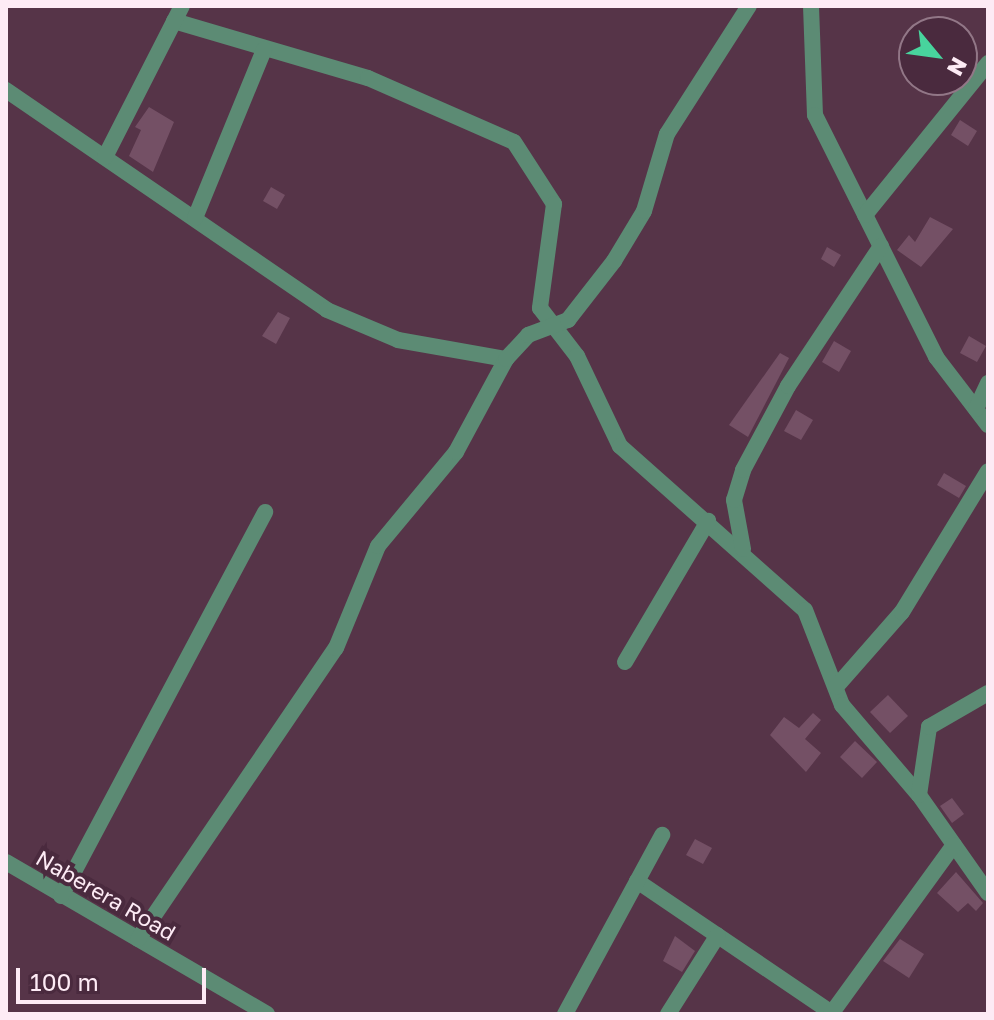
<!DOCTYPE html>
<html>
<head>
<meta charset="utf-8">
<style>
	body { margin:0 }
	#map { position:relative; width:994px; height:1020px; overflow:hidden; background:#563448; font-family:"Golos Text",sans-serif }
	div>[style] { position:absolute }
	.building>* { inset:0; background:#745065 }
	.minor>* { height:16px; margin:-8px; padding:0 8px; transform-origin:8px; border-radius:8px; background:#5c8b74 }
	span { translate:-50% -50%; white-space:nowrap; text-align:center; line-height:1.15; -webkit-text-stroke:8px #4a2a3e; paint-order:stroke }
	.street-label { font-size:22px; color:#fdebf5 }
	.frame { position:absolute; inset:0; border:8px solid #fdebf5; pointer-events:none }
	.north { position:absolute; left:898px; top:16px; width:80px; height:80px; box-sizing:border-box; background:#4a2a3e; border:2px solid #927787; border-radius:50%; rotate:119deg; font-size:22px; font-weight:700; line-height:32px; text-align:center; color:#fdebf5 }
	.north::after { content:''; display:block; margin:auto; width:28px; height:36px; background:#48d49d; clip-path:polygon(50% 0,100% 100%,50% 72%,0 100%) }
	.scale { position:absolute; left:16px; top:968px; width:190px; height:36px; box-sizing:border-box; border:4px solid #fdebf5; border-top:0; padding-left:10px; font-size:24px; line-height:28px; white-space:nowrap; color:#fdebf5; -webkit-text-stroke:6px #4a2a3e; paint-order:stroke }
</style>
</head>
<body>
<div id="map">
	<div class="building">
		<i style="clip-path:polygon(149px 107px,174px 122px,153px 172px,129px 156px,141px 130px,135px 127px)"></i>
		<i style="clip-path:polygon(960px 120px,977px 131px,968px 146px,951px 135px)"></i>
		<i style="clip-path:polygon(271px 187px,285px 195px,277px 209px,263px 201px)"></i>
		<i style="clip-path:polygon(930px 217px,953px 229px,921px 267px,897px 250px,909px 235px,915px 242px)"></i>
		<i style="clip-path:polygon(827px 247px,841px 255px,834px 267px,821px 259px)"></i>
		<i style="clip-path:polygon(278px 312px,290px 318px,276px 344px,262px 336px)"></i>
		<i style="clip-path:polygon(969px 336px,986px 346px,977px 362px,960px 353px)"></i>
		<i style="clip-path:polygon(834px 341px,851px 351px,839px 372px,822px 362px)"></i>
		<i style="clip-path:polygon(780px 353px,789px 358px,748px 437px,729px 425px)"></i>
		<i style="clip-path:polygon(796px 410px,813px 420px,801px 440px,784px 431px)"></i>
		<i style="clip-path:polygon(944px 473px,966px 486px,959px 498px,937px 485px)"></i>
		<i style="clip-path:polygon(888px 695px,908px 716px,890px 733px,870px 712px)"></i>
		<i style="clip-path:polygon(813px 713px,821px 720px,805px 739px,821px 753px,806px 772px,770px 735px,784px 717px,799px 728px)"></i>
		<i style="clip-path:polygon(855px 741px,877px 762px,862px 778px,840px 757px)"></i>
		<i style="clip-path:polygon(952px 798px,964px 814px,952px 823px,940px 806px)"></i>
		<i style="clip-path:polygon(695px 839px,712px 848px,703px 864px,686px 855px)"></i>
		<i style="clip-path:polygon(956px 872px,983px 903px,976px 911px,968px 903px,958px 912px,937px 893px)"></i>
		<i style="clip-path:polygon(675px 936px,695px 951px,682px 972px,663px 961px)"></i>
		<i style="clip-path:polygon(900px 939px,924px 954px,909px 978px,883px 961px)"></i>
	</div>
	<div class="minor">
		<i style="left:811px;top:6px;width:109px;rotate:87.9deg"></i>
		<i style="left:815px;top:115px;width:271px;rotate:63.4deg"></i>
		<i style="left:936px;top:357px;width:86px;rotate:52.6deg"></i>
		<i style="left:174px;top:21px;width:202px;rotate:16.4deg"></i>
		<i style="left:368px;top:78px;width:159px;rotate:23.7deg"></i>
		<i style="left:514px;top:142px;width:74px;rotate:57.2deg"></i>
		<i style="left:554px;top:204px;width:105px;rotate:97.7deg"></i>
		<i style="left:540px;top:308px;width:61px;rotate:52.4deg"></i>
		<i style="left:577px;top:356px;width:100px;rotate:64.5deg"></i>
		<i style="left:620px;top:446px;width:247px;rotate:41.6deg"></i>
		<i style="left:805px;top:610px;width:102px;rotate:68.7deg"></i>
		<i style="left:842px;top:705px;width:118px;rotate:49.5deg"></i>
		<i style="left:919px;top:795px;width:120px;rotate:54.9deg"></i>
		<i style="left:6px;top:90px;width:389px;rotate:34.4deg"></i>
		<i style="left:327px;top:310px;width:77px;rotate:22.9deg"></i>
		<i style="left:398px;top:340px;width:110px;rotate:10deg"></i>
		<i style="left:105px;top:157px;width:169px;rotate:-63deg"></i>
		<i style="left:865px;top:215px;width:196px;rotate:-51deg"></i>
		<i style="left:195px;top:218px;width:182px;rotate:-67.7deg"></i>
		<i style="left:976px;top:409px;width:29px;rotate:-65deg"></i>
		<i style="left:743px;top:549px;width:50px;rotate:-100.4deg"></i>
		<i style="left:734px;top:500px;width:31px;rotate:-73deg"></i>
		<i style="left:743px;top:470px;width:95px;rotate:-61.8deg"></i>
		<i style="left:788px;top:386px;width:168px;rotate:-56.4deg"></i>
		<i style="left:625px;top:662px;width:164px;rotate:-59.5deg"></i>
		<i style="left:836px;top:687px;width:100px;rotate:-48.7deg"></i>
		<i style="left:902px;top:612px;width:165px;rotate:-58.6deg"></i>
		<i style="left:919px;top:795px;width:69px;rotate:-81.6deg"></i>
		<i style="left:929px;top:727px;width:68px;rotate:-30deg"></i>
		<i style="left:6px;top:862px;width:302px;rotate:30.2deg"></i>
		<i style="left:637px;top:881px;width:235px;rotate:34.1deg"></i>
		<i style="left:61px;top:896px;width:435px;rotate:-62deg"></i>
		<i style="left:138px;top:939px;width:352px;rotate:-55.8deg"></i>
		<i style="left:336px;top:648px;width:110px;rotate:-67.6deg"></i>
		<i style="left:378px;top:546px;width:122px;rotate:-50.3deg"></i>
		<i style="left:456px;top:452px;width:106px;rotate:-61.7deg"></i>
		<i style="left:506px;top:359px;width:33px;rotate:-47deg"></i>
		<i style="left:528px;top:335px;width:43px;rotate:-20.6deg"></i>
		<i style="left:568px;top:320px;width:75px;rotate:-52.1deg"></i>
		<i style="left:614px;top:261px;width:58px;rotate:-59deg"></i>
		<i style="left:644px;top:211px;width:80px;rotate:-73.4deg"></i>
		<i style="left:667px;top:134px;width:152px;rotate:-57.4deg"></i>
		<i style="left:565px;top:1014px;width:204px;rotate:-61.5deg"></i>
		<i style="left:668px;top:1014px;width:93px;rotate:-57.7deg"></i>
		<i style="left:831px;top:1014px;width:209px;rotate:-54deg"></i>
	</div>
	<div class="street-label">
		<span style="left:106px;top:895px;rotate:30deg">Naberera Road</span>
	</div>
	<div class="frame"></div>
	<div class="north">N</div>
	<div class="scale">100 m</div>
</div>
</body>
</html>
